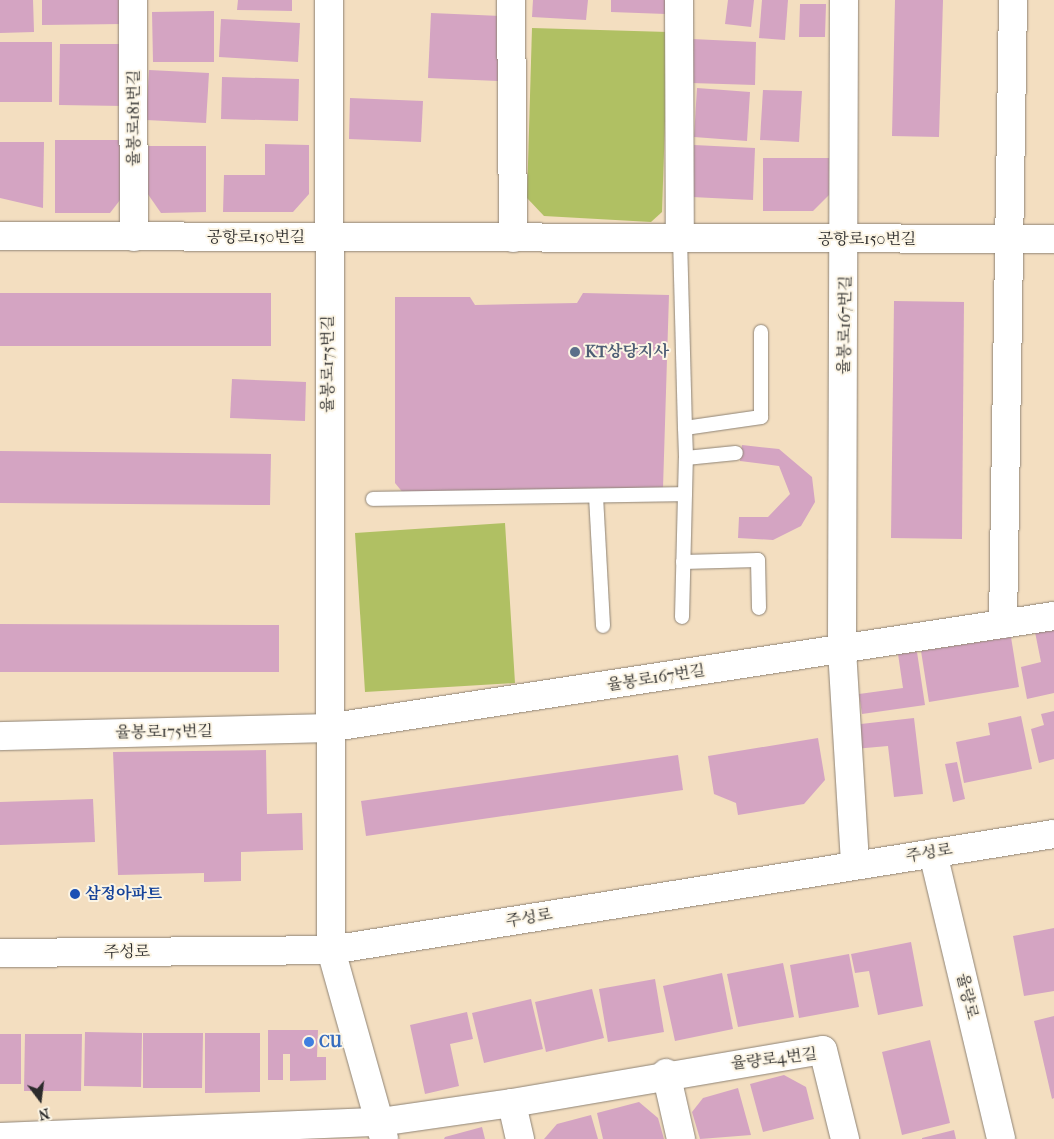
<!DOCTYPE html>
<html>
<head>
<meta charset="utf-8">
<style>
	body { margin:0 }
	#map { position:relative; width:1054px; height:1139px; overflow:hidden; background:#f3dec0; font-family:"IM FELL French Canon","Noto Serif KR",serif }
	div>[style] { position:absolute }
	.green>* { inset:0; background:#b0c063 }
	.building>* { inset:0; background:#d4a4c2 }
	.roads { filter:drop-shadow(0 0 1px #8f8476) drop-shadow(0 0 1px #8f8476) }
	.lane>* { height:14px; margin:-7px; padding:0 7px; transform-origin:7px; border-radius:7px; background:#fff }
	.street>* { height:28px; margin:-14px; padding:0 14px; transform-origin:14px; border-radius:14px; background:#fff }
	.secondary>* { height:28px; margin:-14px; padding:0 14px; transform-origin:14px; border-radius:14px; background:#fff }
	.dots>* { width:14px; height:14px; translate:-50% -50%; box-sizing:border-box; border:2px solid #fcf5e5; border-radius:50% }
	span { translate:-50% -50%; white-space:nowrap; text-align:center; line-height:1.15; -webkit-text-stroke:4px #fcf5e5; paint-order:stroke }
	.street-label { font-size:16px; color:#2b2b2b }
	.service-label { font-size:16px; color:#4e5e75; font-weight:700 }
	.left { translate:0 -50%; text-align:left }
	.transit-label { font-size:16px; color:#164399; font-weight:700 }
	.shop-label { font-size:16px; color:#366cbe; font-weight:700 }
	.north { position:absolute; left:15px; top:1074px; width:50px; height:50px; -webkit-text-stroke:4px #fcf5e5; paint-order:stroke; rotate:165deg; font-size:14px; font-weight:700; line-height:20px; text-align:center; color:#2b2b2b }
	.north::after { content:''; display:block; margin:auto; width:18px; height:22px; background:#2b2b2b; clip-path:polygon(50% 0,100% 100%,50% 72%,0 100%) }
</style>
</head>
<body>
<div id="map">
	<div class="green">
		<i style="clip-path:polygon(532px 28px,668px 32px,662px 212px,651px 222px,544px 216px,527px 198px)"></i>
		<i style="clip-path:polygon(505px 523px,515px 683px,365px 692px,355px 533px)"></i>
	</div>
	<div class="building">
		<i style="clip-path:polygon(0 0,33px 0,34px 32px,0 33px)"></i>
		<i style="clip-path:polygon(42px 0,121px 0,122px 24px,42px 25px)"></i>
		<i style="clip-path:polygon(238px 0,292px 0,292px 11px,237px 10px)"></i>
		<i style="clip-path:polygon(533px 0,588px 0,586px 20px,532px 17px)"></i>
		<i style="clip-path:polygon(611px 0,666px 0,666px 14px,611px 12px)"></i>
		<i style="clip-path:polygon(728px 0,754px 0,751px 27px,725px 24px)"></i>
		<i style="clip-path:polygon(762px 0,788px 0,785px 40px,759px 38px)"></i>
		<i style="clip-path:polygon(895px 0,943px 0,939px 137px,892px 136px)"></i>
		<i style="clip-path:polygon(800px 4px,826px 4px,825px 37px,799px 37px)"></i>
		<i style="clip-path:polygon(214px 11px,214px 62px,153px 62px,152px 12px)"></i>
		<i style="clip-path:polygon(431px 13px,501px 16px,498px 81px,428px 78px)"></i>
		<i style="clip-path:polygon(221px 19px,300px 23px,298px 62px,219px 57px)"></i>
		<i style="clip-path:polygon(692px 39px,756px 42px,755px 85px,691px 83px)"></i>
		<i style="clip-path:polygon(0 42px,52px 42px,52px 102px,0 102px)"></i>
		<i style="clip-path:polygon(60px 44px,124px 44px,123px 106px,59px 105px)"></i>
		<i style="clip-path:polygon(149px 70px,209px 73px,206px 123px,146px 120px)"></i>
		<i style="clip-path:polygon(222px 77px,299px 79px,298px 121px,221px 119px)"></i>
		<i style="clip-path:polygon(697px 88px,750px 92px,747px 141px,694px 137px)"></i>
		<i style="clip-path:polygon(763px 90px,802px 91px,799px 142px,760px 140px)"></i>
		<i style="clip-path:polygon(350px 98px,423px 101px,421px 142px,349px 139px)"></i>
		<i style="clip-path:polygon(55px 140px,127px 140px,127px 191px,110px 213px,55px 213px)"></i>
		<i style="clip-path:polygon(0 142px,44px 142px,43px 208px,0 198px)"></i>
		<i style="clip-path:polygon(265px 144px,309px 145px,309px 194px,293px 212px,223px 212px,224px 175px,265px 175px)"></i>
		<i style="clip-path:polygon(694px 145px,755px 148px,753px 200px,692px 197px)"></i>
		<i style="clip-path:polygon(146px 146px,206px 146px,206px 212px,161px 213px,145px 190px)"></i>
		<i style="clip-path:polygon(763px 158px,829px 158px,829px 195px,813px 211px,763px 211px)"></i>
		<i style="clip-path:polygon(0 293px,271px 293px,271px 346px,0 346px)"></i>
		<i style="clip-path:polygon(583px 293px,669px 295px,663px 488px,404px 494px,395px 483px,395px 297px,470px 297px,475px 305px,577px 303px)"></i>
		<i style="clip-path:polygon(894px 301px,964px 302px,962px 539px,891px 538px)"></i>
		<i style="clip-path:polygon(232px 379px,306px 382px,305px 421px,230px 418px)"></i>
		<i style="clip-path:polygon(742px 445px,779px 449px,812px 477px,815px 502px,801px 526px,773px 540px,738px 538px,739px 517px,768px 517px,790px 494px,779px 466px,740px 461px)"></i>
		<i style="clip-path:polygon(0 451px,271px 454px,270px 505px,0 503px)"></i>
		<i style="clip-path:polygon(0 624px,279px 625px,279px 672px,0 672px)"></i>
		<i style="clip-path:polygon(1054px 628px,1054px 693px,1027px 699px,1021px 667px,1041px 662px,1035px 632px)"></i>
		<i style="clip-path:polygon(1011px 637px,1019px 687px,929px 702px,921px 651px)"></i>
		<i style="clip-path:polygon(917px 652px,925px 705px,862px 714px,859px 694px,903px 688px,898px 654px)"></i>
		<i style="clip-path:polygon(1054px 711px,1054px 759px,1039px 763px,1031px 729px,1044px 725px,1041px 714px)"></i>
		<i style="clip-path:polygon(1021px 716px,1032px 769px,964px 783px,956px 742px,990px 735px,988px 723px)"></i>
		<i style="clip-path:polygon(914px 718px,923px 794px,894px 797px,888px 746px,854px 749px,852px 725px)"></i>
		<i style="clip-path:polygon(818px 738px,825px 780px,804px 804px,738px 815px,736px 803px,714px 794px,708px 756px)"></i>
		<i style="clip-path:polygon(266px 750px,267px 814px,302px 813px,303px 850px,241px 852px,241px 881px,204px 882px,204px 873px,118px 875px,113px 752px)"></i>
		<i style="clip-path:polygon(678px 755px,683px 790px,366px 836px,361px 801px)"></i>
		<i style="clip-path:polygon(957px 762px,965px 799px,953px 802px,945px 764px)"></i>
		<i style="clip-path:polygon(93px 799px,95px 842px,0 845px,0 802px)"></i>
		<i style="clip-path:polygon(1054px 928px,1054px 991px,1024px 996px,1013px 936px)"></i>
		<i style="clip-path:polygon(911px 942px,923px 1006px,878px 1015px,869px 971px,855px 973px,851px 954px)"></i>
		<i style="clip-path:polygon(849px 954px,859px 1007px,799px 1018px,790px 965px)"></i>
		<i style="clip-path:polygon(783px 963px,794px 1017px,738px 1027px,727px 974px)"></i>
		<i style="clip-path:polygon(722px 973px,733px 1029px,675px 1041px,663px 986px)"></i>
		<i style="clip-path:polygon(655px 979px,664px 1032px,608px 1042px,599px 989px)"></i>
		<i style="clip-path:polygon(592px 989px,604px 1038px,546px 1052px,535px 1002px)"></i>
		<i style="clip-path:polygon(531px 999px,543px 1049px,484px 1063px,472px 1013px)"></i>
		<i style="clip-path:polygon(467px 1012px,473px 1039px,450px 1044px,459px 1086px,425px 1094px,410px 1025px)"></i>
		<i style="clip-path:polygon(1054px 1016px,1054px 1098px,1052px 1099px,1034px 1021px)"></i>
		<i style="clip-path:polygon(268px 1030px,318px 1030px,317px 1057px,326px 1057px,326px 1080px,290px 1081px,290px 1054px,283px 1054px,283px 1080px,268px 1080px)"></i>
		<i style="clip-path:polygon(85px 1032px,142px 1033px,141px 1087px,84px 1086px)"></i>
		<i style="clip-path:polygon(143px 1033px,203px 1033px,202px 1088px,143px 1088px)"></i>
		<i style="clip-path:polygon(205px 1033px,260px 1033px,260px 1092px,205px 1093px)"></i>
		<i style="clip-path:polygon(0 1034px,21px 1034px,21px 1084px,0 1084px)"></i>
		<i style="clip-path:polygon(25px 1034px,82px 1034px,81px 1091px,24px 1091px)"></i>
		<i style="clip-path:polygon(930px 1040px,950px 1123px,902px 1135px,882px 1052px)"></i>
		<i style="clip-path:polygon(784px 1075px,806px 1087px,814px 1119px,763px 1132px,750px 1084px)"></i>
		<i style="clip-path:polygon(738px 1088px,751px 1135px,700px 1139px,692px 1112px,703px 1098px)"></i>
		<i style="clip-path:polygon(639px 1102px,658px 1118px,664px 1139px,603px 1139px,597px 1113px)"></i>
		<i style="clip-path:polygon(591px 1115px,598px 1139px,544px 1139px,557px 1124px)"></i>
		<i style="clip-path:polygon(482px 1127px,485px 1139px,444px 1139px,445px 1137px)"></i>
		<i style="clip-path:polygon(954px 1130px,956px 1139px,922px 1139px,922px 1138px)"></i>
	</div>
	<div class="roads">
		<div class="lane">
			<i style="left:680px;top:238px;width:190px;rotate:88.5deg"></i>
			<i style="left:685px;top:428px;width:77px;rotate:-8.2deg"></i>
			<i style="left:761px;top:417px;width:85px;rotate:-90deg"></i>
			<i style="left:685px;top:428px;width:30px;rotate:88deg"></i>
			<i style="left:686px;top:458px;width:50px;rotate:-5.7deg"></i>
			<i style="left:596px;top:496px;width:130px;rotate:86.9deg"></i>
			<i style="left:373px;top:499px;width:312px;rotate:-0.9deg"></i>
			<i style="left:683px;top:562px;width:75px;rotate:-1.5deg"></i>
			<i style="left:758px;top:560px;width:48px;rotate:88.8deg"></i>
			<i style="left:682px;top:617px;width:159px;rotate:-88.6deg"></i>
		</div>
		<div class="street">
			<i style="left:133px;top:0;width:237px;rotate:89.8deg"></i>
			<i style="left:329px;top:0;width:950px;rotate:89.88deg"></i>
			<i style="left:331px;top:950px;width:196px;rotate:74.3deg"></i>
			<i style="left:511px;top:0;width:238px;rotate:89.5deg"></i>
			<i style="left:679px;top:0;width:238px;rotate:89.8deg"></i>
			<i style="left:844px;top:0;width:650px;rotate:90.18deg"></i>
			<i style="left:842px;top:650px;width:215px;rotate:86.5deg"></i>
			<i style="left:0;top:236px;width:1054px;rotate:0.16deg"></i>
			<i style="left:1003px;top:624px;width:624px;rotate:-89.08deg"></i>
			<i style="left:0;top:736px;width:327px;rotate:-1.4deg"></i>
			<i style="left:327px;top:728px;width:736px;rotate:-8.76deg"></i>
			<i style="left:666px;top:1073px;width:68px;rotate:77.2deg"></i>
			<i style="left:0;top:1137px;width:380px;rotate:-2.3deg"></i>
			<i style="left:380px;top:1122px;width:133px;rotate:-8.2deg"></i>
			<i style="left:520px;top:1139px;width:37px;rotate:-103deg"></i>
			<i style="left:512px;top:1103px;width:315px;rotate:-9.7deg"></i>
			<i style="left:823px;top:1050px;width:92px;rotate:76.1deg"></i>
		</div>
		<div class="secondary">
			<i style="left:933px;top:853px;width:294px;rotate:76.6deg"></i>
			<i style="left:0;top:953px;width:331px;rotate:-0.5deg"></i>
			<i style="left:331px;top:950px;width:732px;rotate:-9.12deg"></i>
		</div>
	</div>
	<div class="dots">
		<i style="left:575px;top:352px;background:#5c6f8a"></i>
		<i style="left:75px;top:894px;background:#1a4fb4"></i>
		<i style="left:309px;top:1042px;background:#3f7fe0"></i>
	</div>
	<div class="street-label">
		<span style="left:134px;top:118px;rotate:-90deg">율봉로181번길</span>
		<span style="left:256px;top:237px">공항로150번길</span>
		<span style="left:867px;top:239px">공항로150번길</span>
		<span style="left:845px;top:325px;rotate:-89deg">율봉로167번길</span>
		<span style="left:328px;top:364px;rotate:-90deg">율봉로175번길</span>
		<span style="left:656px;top:678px;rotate:-9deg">율봉로167번길</span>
		<span style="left:164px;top:732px;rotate:-1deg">율봉로175번길</span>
		<span style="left:929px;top:853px;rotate:-9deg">주성로</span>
		<span style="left:529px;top:918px;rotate:-9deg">주성로</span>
		<span style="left:127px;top:952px;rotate:-1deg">주성로</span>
		<span style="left:967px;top:996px;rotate:76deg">율량로</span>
		<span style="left:774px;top:1059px;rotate:-7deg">율량로4번길</span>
	</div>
	<div class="service-label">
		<span class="left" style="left:585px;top:352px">KT상당지사</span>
	</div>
	<div class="transit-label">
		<span class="left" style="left:85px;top:894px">삼정아파트</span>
	</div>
	<div class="shop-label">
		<span class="left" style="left:319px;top:1042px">CU</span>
	</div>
	<div class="north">N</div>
</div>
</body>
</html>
